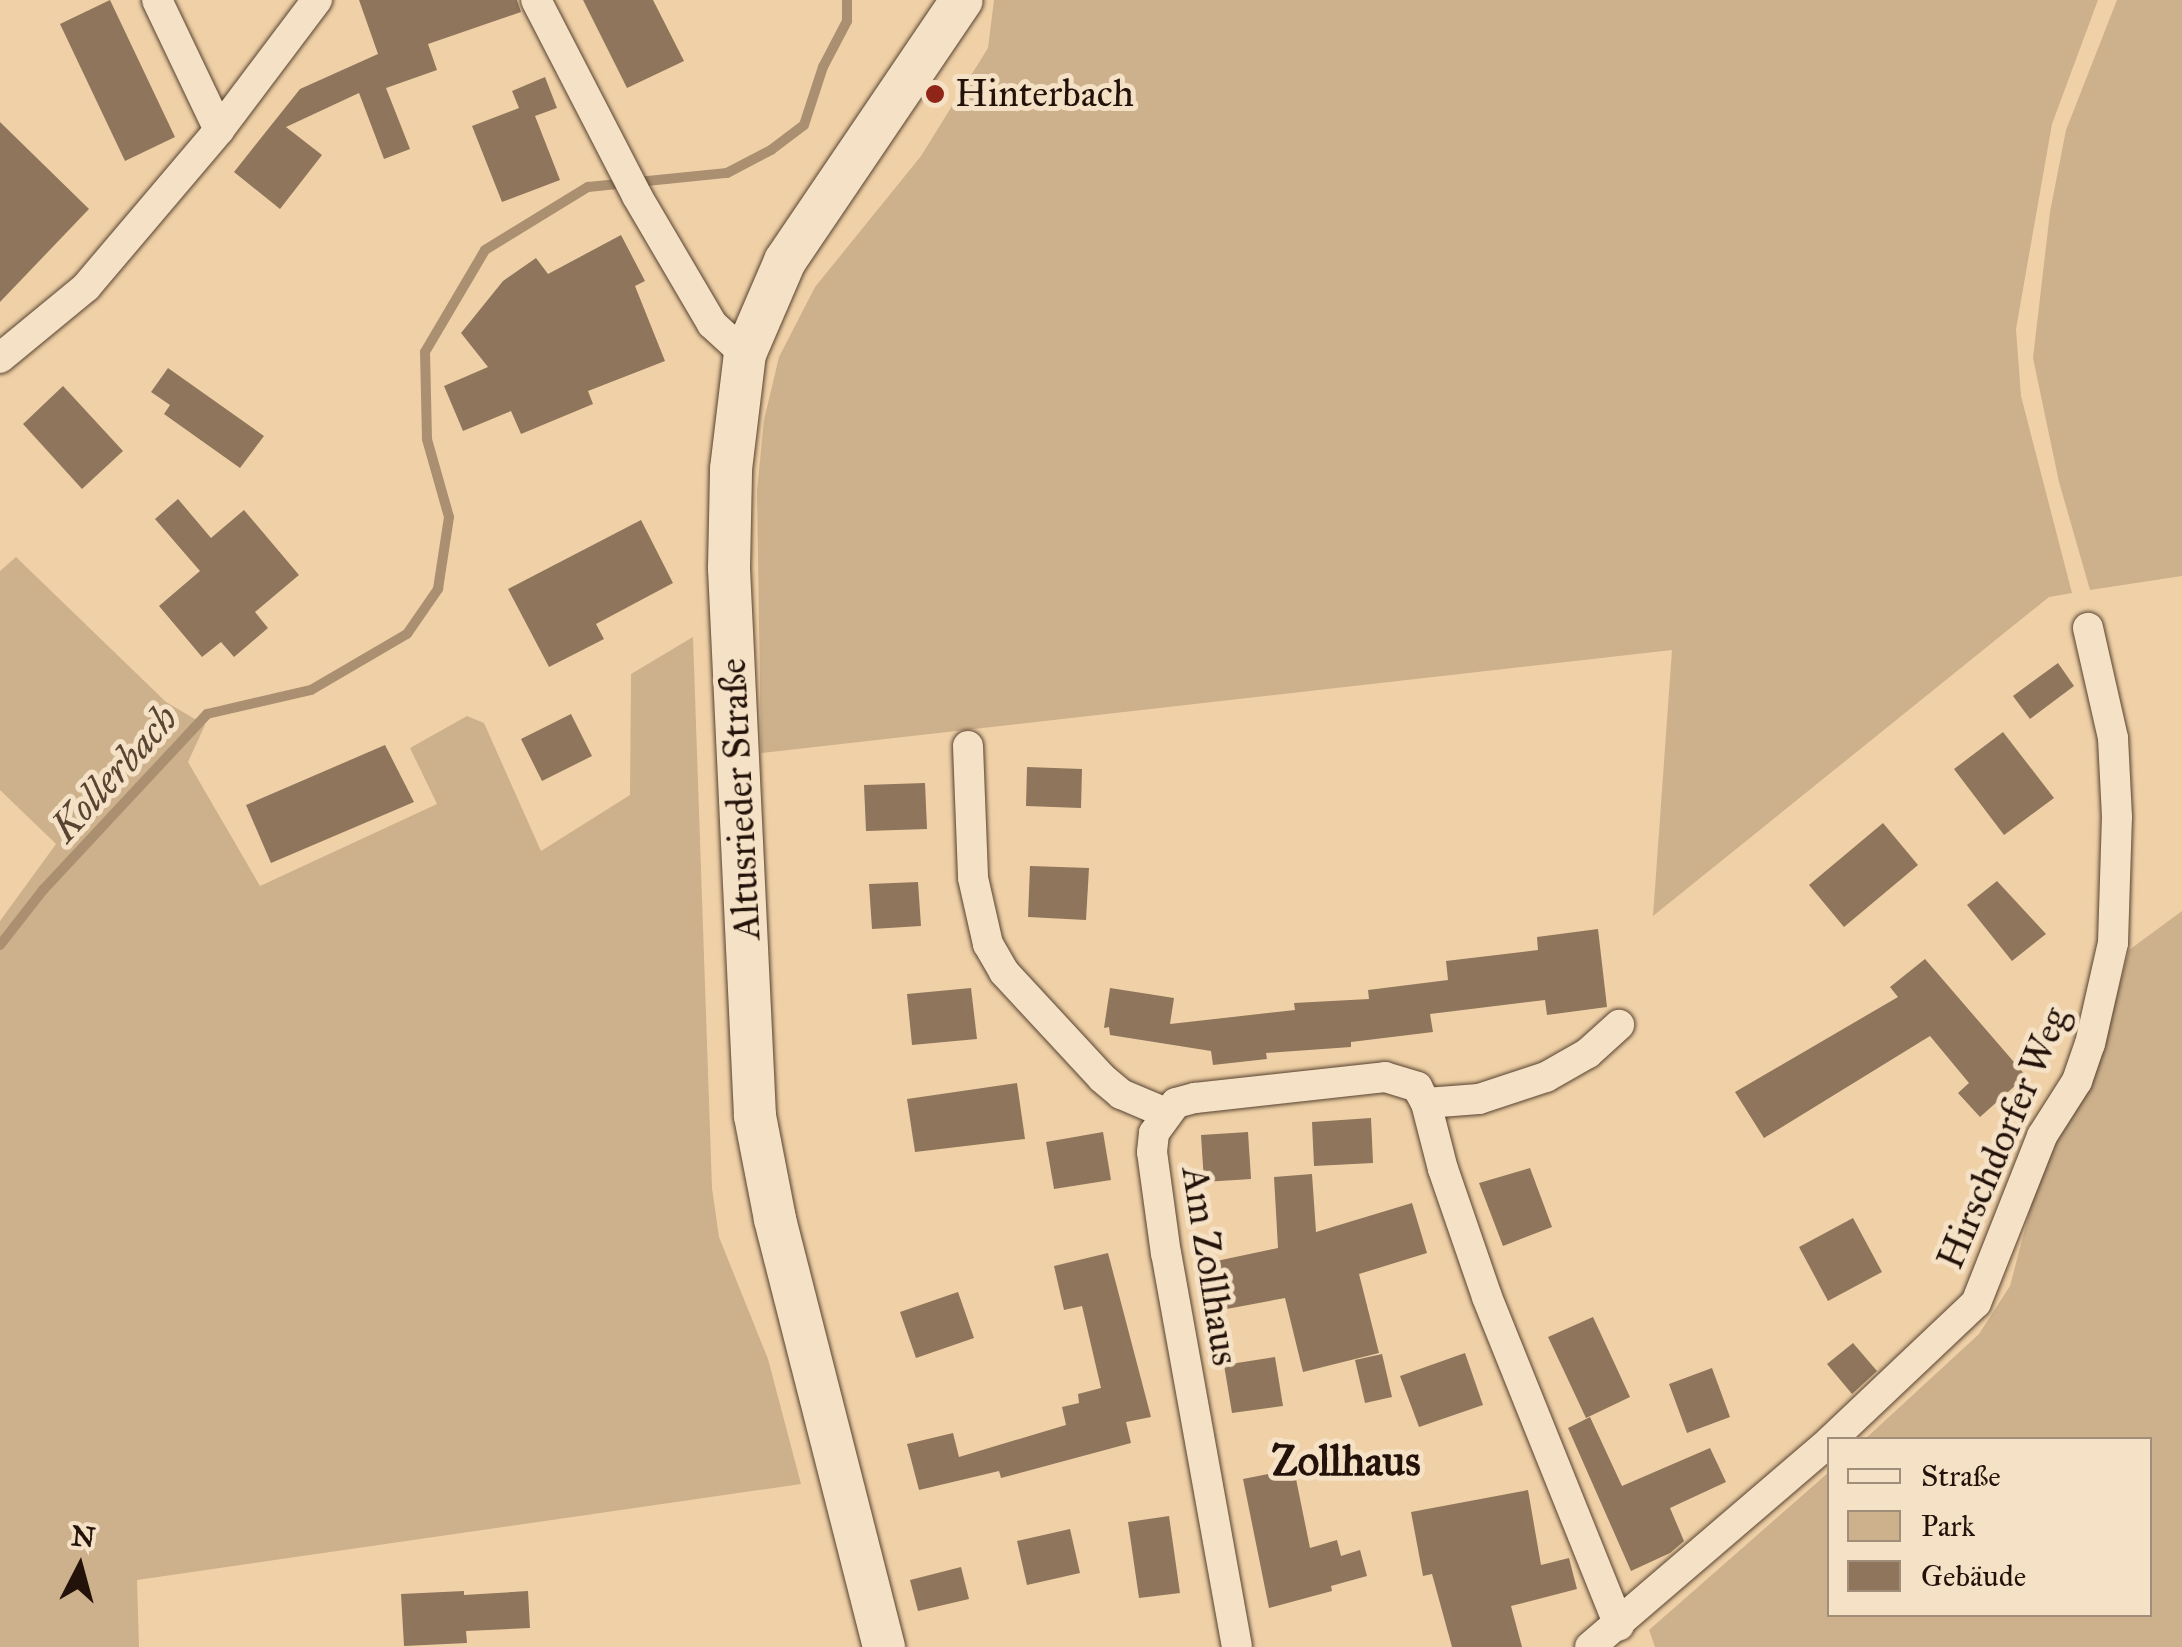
<!DOCTYPE html>
<html>
<head>
<meta charset="utf-8">
<style>
	body { margin:0 }
	#map { position:relative; width:2182px; height:1647px; overflow:hidden; background:#f0d1a7; font-family:"IM FELL Great Primer",serif }
	div>[style] { position:absolute }
	.green>* { inset:0; background:#cdb18c }
	.stream>* { height:10px; margin:-5px; padding:0 5px; transform-origin:5px; border-radius:5px; background:#aa9071 }
	.building>* { inset:0; background:#8e755b }
	.roads { filter:drop-shadow(0 0 2px #564230) drop-shadow(0 0 2px #564230) }
	.minor>* { height:30px; margin:-15px; padding:0 15px; transform-origin:15px; border-radius:15px; background:#f5e1c6 }
	.secondary>* { height:42px; margin:-21px; padding:0 21px; transform-origin:21px; border-radius:21px; background:#f5e1c6 }
	.dots>* { width:28px; height:28px; translate:-50% -50%; box-sizing:border-box; border:5px solid #f5e1c6; border-radius:50% }
	span { translate:-50% -50%; white-space:nowrap; text-align:center; line-height:1.15; -webkit-text-stroke:10px #f5e1c6; paint-order:stroke }
	.poi-label { font-size:38px; color:#231209 }
	.left { translate:0 -50%; text-align:left }
	.street-label { font-size:38px; color:#231209 }
	.water-label { font-size:40px; color:#594433; font-style:italic }
	.quarter-label { font-size:42px; color:#231209; font-weight:700 }
	.legend { position:absolute; left:1827px; top:1437px; width:325px; height:180px; box-sizing:border-box; background:#f5e1c6; border:2px solid #a18e7a; margin:0; padding:12px 18px; list-style:none; font-size:30px; color:#231209 }
	.legend li { display:flex; align-items:center; gap:20px; height:50px }
	.legend b { width:50px; border:2px solid #a18e7a }
	.north { position:absolute; left:30px; top:1517px; width:100px; height:100px; -webkit-text-stroke:8px #f5e1c6; paint-order:stroke; rotate:6deg; font-size:28px; font-weight:700; line-height:40px; text-align:center; color:#231209 }
	.north::after { content:''; display:block; margin:auto; width:35px; height:45px; background:#231209; clip-path:polygon(50% 0,100% 100%,50% 72%,0 100%) }
</style>
</head>
<body>
<div id="map">
	<div class="green">
		<i style="clip-path:polygon(994px 0,2098px 0,2052px 124px,2016px 329px,2021px 396px,2072px 593px,2049px 597px,1653px 916px,1672px 650px,761px 753px,757px 491px,764px 420px,779px 357px,815px 287px,921px 156px,988px 48px)"></i>
		<i style="clip-path:polygon(2117px 0,2182px 0,2182px 576px,2090px 590px,2059px 482px,2033px 358px,2050px 212px,2066px 130px)"></i>
		<i style="clip-path:polygon(16px 557px,166px 702px,205px 725px,188px 762px,260px 886px,437px 804px,410px 748px,467px 716px,484px 723px,541px 851px,630px 795px,631px 674px,693px 637px,712px 1188px,719px 1237px,768px 1359px,801px 1484px,137px 1580px,139px 1647px,0 1647px,0 921px,56px 844px,0 790px,0 571px)"></i>
		<i style="clip-path:polygon(2182px 911px,2182px 1647px,1655px 1647px,1649px 1630px,1829px 1472px,1830px 1614px,2150px 1614px,2150px 1440px,1865px 1439px,1979px 1334px,2010px 1286px,2032px 1202px,2059px 1132px,2101px 1055px,2129px 950px)"></i>
	</div>
	<div class="stream">
		<i style="left:0;top:945px;width:70px;rotate:-52deg"></i>
		<i style="left:43px;top:890px;width:241px;rotate:-47deg"></i>
		<i style="left:207px;top:714px;width:107px;rotate:-13deg"></i>
		<i style="left:311px;top:690px;width:111px;rotate:-30.3deg"></i>
		<i style="left:407px;top:634px;width:55px;rotate:-55.4deg"></i>
		<i style="left:438px;top:589px;width:73px;rotate:-81.3deg"></i>
		<i style="left:449px;top:517px;width:81px;rotate:-105.8deg"></i>
		<i style="left:427px;top:439px;width:87px;rotate:-91.3deg"></i>
		<i style="left:425px;top:352px;width:118px;rotate:-59.5deg"></i>
		<i style="left:485px;top:250px;width:121px;rotate:-31.5deg"></i>
		<i style="left:588px;top:187px;width:140px;rotate:-5.8deg"></i>
		<i style="left:727px;top:173px;width:50px;rotate:-27.6deg"></i>
		<i style="left:771px;top:150px;width:41px;rotate:-37.1deg"></i>
		<i style="left:804px;top:125px;width:61px;rotate:-71.9deg"></i>
		<i style="left:823px;top:67px;width:52px;rotate:-62.4deg"></i>
		<i style="left:847px;top:21px;width:21px;rotate:-90deg"></i>
	</div>
	<div class="building">
		<i style="clip-path:polygon(110px 0,175px 137px,125px 161px,60px 24px)"></i>
		<i style="clip-path:polygon(359px 0,517px 0,521px 12px,428px 44px,437px 70px,386px 88px,410px 149px,384px 159px,359px 93px,286px 127px,322px 155px,280px 209px,234px 172px,300px 89px,378px 54px)"></i>
		<i style="clip-path:polygon(583px 0,653px 0,684px 61px,627px 88px)"></i>
		<i style="clip-path:polygon(545px 77px,557px 108px,535px 116px,560px 180px,502px 202px,472px 126px,519px 108px,512px 91px)"></i>
		<i style="clip-path:polygon(0 122px,89px 209px,0 302px)"></i>
		<i style="clip-path:polygon(621px 235px,645px 281px,635px 286px,665px 361px,588px 391px,593px 404px,521px 434px,511px 411px,463px 431px,444px 386px,488px 367px,461px 333px,503px 281px,536px 258px,548px 274px)"></i>
		<i style="clip-path:polygon(168px 368px,264px 436px,240px 468px,164px 414px,170px 405px,151px 392px)"></i>
		<i style="clip-path:polygon(63px 386px,123px 451px,82px 489px,23px 424px)"></i>
		<i style="clip-path:polygon(178px 499px,211px 538px,244px 510px,299px 575px,255px 612px,268px 628px,234px 657px,221px 642px,202px 657px,159px 606px,200px 571px,155px 519px)"></i>
		<i style="clip-path:polygon(641px 520px,673px 583px,596px 624px,604px 639px,549px 667px,508px 589px)"></i>
		<i style="clip-path:polygon(2058px 663px,2074px 686px,2030px 719px,2013px 696px)"></i>
		<i style="clip-path:polygon(571px 714px,592px 756px,542px 781px,521px 739px)"></i>
		<i style="clip-path:polygon(2003px 732px,2054px 798px,2004px 835px,1954px 769px)"></i>
		<i style="clip-path:polygon(385px 745px,414px 802px,271px 863px,246px 805px)"></i>
		<i style="clip-path:polygon(1027px 767px,1082px 769px,1081px 808px,1026px 806px)"></i>
		<i style="clip-path:polygon(925px 783px,927px 829px,866px 831px,864px 785px)"></i>
		<i style="clip-path:polygon(1883px 823px,1918px 865px,1844px 927px,1809px 885px)"></i>
		<i style="clip-path:polygon(1030px 866px,1089px 868px,1086px 920px,1028px 917px)"></i>
		<i style="clip-path:polygon(1997px 881px,2046px 934px,2012px 961px,1967px 905px)"></i>
		<i style="clip-path:polygon(918px 882px,921px 926px,872px 929px,869px 884px)"></i>
		<i style="clip-path:polygon(1598px 929px,1607px 1007px,1547px 1015px,1545px 1000px,1430px 1014px,1433px 1032px,1351px 1042px,1351px 1047px,1266px 1053px,1267px 1059px,1213px 1065px,1211px 1051px,1110px 1035px,1109px 1027px,1104px 1028px,1110px 988px,1174px 998px,1170px 1024px,1295px 1010px,1294px 1003px,1369px 999px,1368px 990px,1448px 980px,1446px 961px,1538px 950px,1537px 937px)"></i>
		<i style="clip-path:polygon(1925px 959px,2026px 1076px,1980px 1117px,1958px 1093px,1969px 1083px,1930px 1036px,1764px 1138px,1735px 1092px,1898px 997px,1890px 987px)"></i>
		<i style="clip-path:polygon(971px 988px,977px 1039px,912px 1045px,907px 994px)"></i>
		<i style="clip-path:polygon(1017px 1083px,1025px 1139px,915px 1152px,907px 1099px)"></i>
		<i style="clip-path:polygon(1371px 1118px,1373px 1163px,1314px 1166px,1312px 1122px)"></i>
		<i style="clip-path:polygon(1103px 1132px,1111px 1180px,1054px 1189px,1046px 1142px)"></i>
		<i style="clip-path:polygon(1248px 1132px,1251px 1179px,1204px 1182px,1201px 1135px)"></i>
		<i style="clip-path:polygon(1530px 1168px,1552px 1227px,1503px 1246px,1479px 1183px)"></i>
		<i style="clip-path:polygon(1312px 1174px,1316px 1232px,1412px 1203px,1427px 1253px,1359px 1274px,1379px 1353px,1303px 1372px,1285px 1298px,1216px 1311px,1207px 1263px,1278px 1248px,1274px 1177px)"></i>
		<i style="clip-path:polygon(1853px 1218px,1882px 1272px,1828px 1301px,1799px 1247px)"></i>
		<i style="clip-path:polygon(1108px 1253px,1151px 1417px,1126px 1422px,1131px 1443px,1001px 1478px,999px 1471px,919px 1490px,907px 1444px,953px 1433px,959px 1457px,1066px 1425px,1062px 1407px,1079px 1403px,1078px 1394px,1101px 1388px,1082px 1306px,1064px 1310px,1054px 1266px)"></i>
		<i style="clip-path:polygon(958px 1292px,974px 1338px,916px 1358px,900px 1312px)"></i>
		<i style="clip-path:polygon(1593px 1317px,1630px 1397px,1586px 1418px,1548px 1337px)"></i>
		<i style="clip-path:polygon(1853px 1343px,1877px 1371px,1852px 1394px,1827px 1364px)"></i>
		<i style="clip-path:polygon(1465px 1353px,1483px 1405px,1419px 1427px,1400px 1376px)"></i>
		<i style="clip-path:polygon(1382px 1354px,1392px 1397px,1365px 1403px,1355px 1360px)"></i>
		<i style="clip-path:polygon(1275px 1357px,1283px 1406px,1232px 1413px,1224px 1365px)"></i>
		<i style="clip-path:polygon(1712px 1368px,1730px 1417px,1687px 1433px,1669px 1384px)"></i>
		<i style="clip-path:polygon(1590px 1417px,1622px 1486px,1710px 1448px,1726px 1482px,1670px 1508px,1684px 1541px,1670px 1553px,1631px 1571px,1568px 1428px)"></i>
		<i style="clip-path:polygon(1294px 1469px,1310px 1548px,1337px 1540px,1341px 1556px,1360px 1550px,1367px 1576px,1331px 1586px,1332px 1591px,1269px 1608px,1243px 1479px)"></i>
		<i style="clip-path:polygon(1528px 1490px,1541px 1565px,1569px 1558px,1577px 1589px,1511px 1606px,1522px 1647px,1452px 1647px,1432px 1574px,1423px 1576px,1411px 1512px)"></i>
		<i style="clip-path:polygon(1169px 1516px,1180px 1593px,1139px 1598px,1128px 1522px)"></i>
		<i style="clip-path:polygon(1070px 1529px,1080px 1573px,1027px 1585px,1017px 1541px)"></i>
		<i style="clip-path:polygon(961px 1567px,969px 1599px,918px 1611px,910px 1580px)"></i>
		<i style="clip-path:polygon(464px 1591px,464px 1595px,528px 1591px,530px 1628px,466px 1631px,467px 1643px,404px 1646px,401px 1594px)"></i>
	</div>
	<div class="roads">
		<div class="minor">
			<i style="left:157px;top:0;width:144px;rotate:64.5deg"></i>
			<i style="left:536px;top:0;width:220px;rotate:62.7deg"></i>
			<i style="left:637px;top:196px;width:148px;rotate:59.6deg"></i>
			<i style="left:712px;top:324px;width:45px;rotate:42.3deg"></i>
			<i style="left:0;top:358px;width:112px;rotate:-39.5deg"></i>
			<i style="left:86px;top:287px;width:206px;rotate:-49.7deg"></i>
			<i style="left:219px;top:130px;width:163px;rotate:-53deg"></i>
			<i style="left:968px;top:746px;width:132px;rotate:87.8deg"></i>
			<i style="left:973px;top:878px;width:68px;rotate:77.2deg"></i>
			<i style="left:988px;top:944px;width:32px;rotate:60deg"></i>
			<i style="left:1004px;top:972px;width:144px;rotate:47.2deg"></i>
			<i style="left:1102px;top:1078px;width:25px;rotate:40deg"></i>
			<i style="left:1121px;top:1094px;width:49px;rotate:22.9deg"></i>
			<i style="left:1426px;top:1103px;width:53px;rotate:-4.3deg"></i>
			<i style="left:1479px;top:1099px;width:71px;rotate:-18.2deg"></i>
			<i style="left:1546px;top:1077px;width:48px;rotate:-29.7deg"></i>
			<i style="left:1588px;top:1053px;width:42px;rotate:-42.1deg"></i>
			<i style="left:1831px;top:1440px;width:199px;rotate:-43.4deg"></i>
			<i style="left:1976px;top:1303px;width:180px;rotate:-68.4deg"></i>
			<i style="left:2042px;top:1136px;width:65px;rotate:-57.5deg"></i>
			<i style="left:2077px;top:1081px;width:39px;rotate:-71deg"></i>
			<i style="left:2090px;top:1044px;width:104px;rotate:-77.2deg"></i>
			<i style="left:2113px;top:943px;width:126px;rotate:-88.2deg"></i>
			<i style="left:2117px;top:817px;width:79px;rotate:-92.9deg"></i>
			<i style="left:2113px;top:738px;width:113px;rotate:-102.8deg"></i>
			<i style="left:1237px;top:1647px;width:399px;rotate:-100.2deg"></i>
			<i style="left:1166px;top:1254px;width:103px;rotate:-97.8deg"></i>
			<i style="left:1152px;top:1152px;width:19px;rotate:-84deg"></i>
			<i style="left:1154px;top:1133px;width:37px;rotate:-54deg"></i>
			<i style="left:1176px;top:1103px;width:20px;rotate:-15deg"></i>
			<i style="left:1195px;top:1098px;width:191px;rotate:-6.3deg"></i>
			<i style="left:1385px;top:1077px;width:34px;rotate:17deg"></i>
			<i style="left:1417px;top:1087px;width:18px;rotate:61deg"></i>
			<i style="left:1426px;top:1103px;width:68px;rotate:75.6deg"></i>
			<i style="left:1443px;top:1169px;width:135px;rotate:71deg"></i>
			<i style="left:1487px;top:1297px;width:354px;rotate:68.1deg"></i>
			<i style="left:1590px;top:1647px;width:316px;rotate:-40.6deg"></i>
		</div>
		<div class="secondary">
			<i style="left:884px;top:1647px;width:442px;rotate:-104.3deg"></i>
			<i style="left:775px;top:1219px;width:105px;rotate:-101deg"></i>
			<i style="left:755px;top:1116px;width:549px;rotate:-92.72deg"></i>
			<i style="left:729px;top:568px;width:99px;rotate:-88.8deg"></i>
			<i style="left:731px;top:469px;width:116px;rotate:-83.1deg"></i>
			<i style="left:745px;top:354px;width:101px;rotate:-66.7deg"></i>
			<i style="left:785px;top:261px;width:315px;rotate:-55.9deg"></i>
		</div>
	</div>
	<div class="dots">
		<i style="left:935px;top:94px;background:#8f2418"></i>
	</div>
	<div class="poi-label">
		<span class="left" style="left:955px;top:94px">Hinterbach</span>
	</div>
	<div class="street-label">
		<span style="left:740px;top:799px;rotate:-93deg">Altusrieder Straße</span>
		<span style="left:2003px;top:1138px;rotate:-67deg">Hirschdorfer Weg</span>
		<span style="left:1210px;top:1266px;rotate:81deg">Am Zollhaus</span>
	</div>
	<div class="water-label">
		<span style="left:114px;top:773px;rotate:-48deg">Kollerbach</span>
	</div>
	<div class="quarter-label">
		<span style="left:1346px;top:1461px">Zollhaus</span>
	</div>
	<ul class="legend">
	<li><b style="height:12px;background:#f5e1c6"></b>Straße</li>
	<li><b style="height:28px;background:#cdb18c"></b>Park</li>
	<li><b style="height:28px;background:#8e755b"></b>Gebäude</li>
	</ul>
	<div class="north">N</div>
</div>
</body>
</html>
